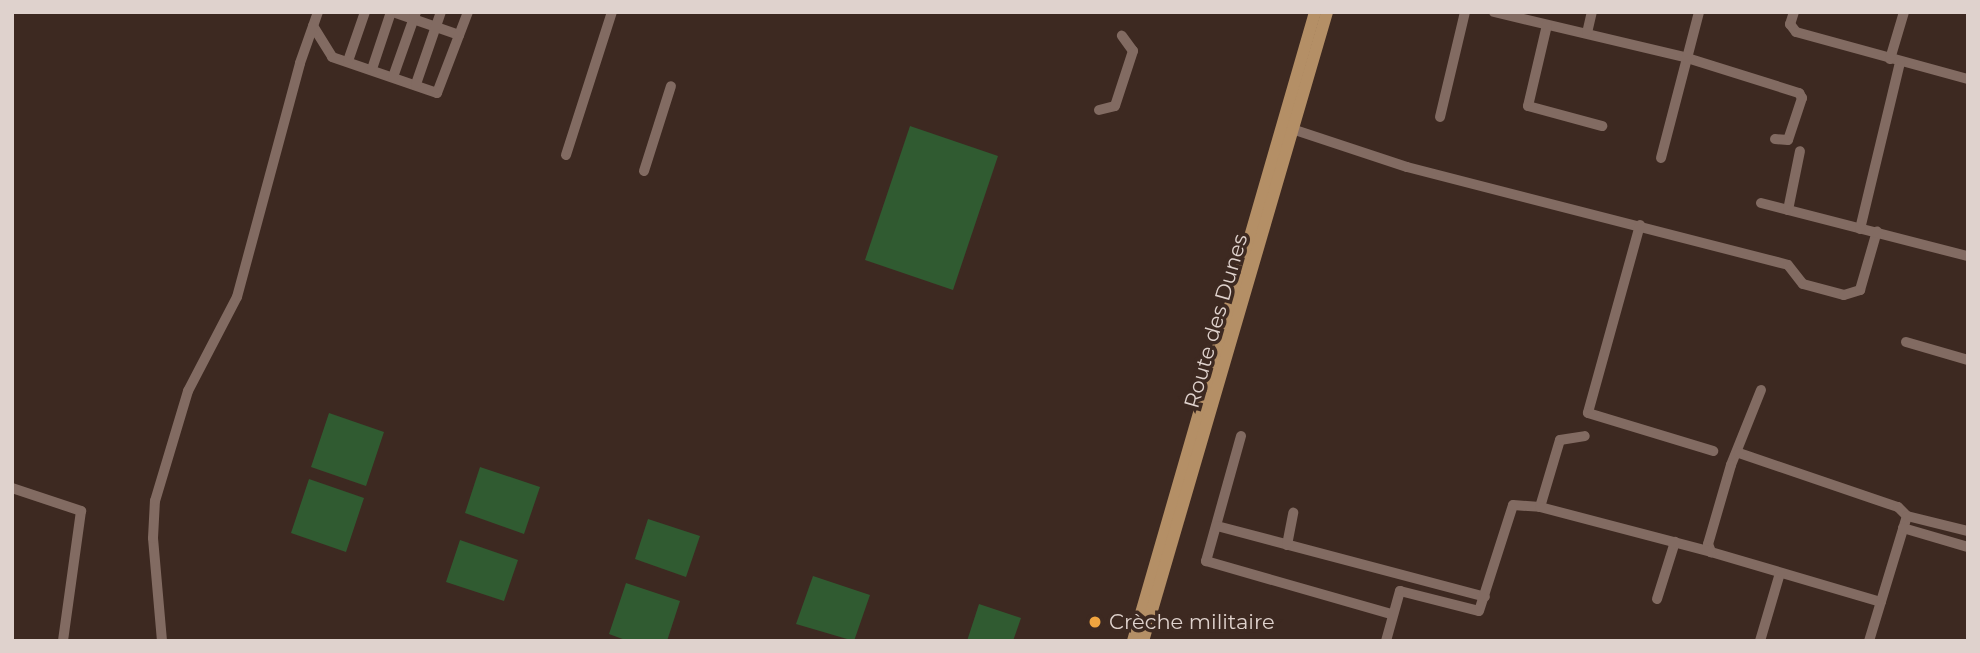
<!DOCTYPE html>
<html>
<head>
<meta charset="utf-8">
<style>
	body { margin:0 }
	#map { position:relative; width:1980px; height:653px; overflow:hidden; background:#3d2921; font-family:Montserrat,sans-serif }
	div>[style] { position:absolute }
	.green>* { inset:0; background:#305b31 }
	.minor>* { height:10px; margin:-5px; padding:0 5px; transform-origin:5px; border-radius:5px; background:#826b62 }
	.major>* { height:12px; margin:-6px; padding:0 6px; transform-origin:6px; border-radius:6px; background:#b48f66 }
	.dots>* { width:19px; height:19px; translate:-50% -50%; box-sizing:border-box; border:4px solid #3d2921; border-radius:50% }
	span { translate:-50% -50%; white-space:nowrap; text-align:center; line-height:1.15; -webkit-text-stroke:7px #3d2921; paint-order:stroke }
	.street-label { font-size:21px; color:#dfd2cd }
	.poi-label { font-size:21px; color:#dfd2cd }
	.left { translate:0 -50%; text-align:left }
	.frame { position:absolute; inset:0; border:14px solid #dfd2cd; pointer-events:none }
</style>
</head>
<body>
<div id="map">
	<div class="green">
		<i style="clip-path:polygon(910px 126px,998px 156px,953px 290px,865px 260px)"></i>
		<i style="clip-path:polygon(329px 413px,384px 432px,366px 486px,311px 467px)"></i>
		<i style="clip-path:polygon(480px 467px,540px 487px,524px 534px,465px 513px)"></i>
		<i style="clip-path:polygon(309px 479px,364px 498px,346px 552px,291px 533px)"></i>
		<i style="clip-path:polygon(648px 519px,700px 536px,686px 577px,635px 559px)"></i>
		<i style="clip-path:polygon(460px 540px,518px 560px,504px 601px,446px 582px)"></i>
		<i style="clip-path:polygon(813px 576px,870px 595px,854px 641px,796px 624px)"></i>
		<i style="clip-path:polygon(626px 583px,680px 601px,667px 641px,628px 641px,609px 634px)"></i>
		<i style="clip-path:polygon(979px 604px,1021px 618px,1013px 641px,967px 641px)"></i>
	</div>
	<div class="minor">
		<i style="left:393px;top:12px;width:70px;rotate:19.2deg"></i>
		<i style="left:1494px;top:12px;width:195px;rotate:13.3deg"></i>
		<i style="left:1684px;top:57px;width:121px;rotate:17.4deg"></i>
		<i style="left:1799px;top:93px;width:6px;rotate:59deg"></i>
		<i style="left:1802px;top:98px;width:44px;rotate:108.4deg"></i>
		<i style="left:1788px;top:140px;width:13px;rotate:-176deg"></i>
		<i style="left:1794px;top:12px;width:13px;rotate:108deg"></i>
		<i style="left:1790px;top:24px;width:10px;rotate:53deg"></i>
		<i style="left:1796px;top:32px;width:178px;rotate:15.3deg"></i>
		<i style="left:1547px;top:25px;width:83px;rotate:103.2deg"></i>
		<i style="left:1528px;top:106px;width:77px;rotate:15.1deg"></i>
		<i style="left:313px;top:26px;width:36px;rotate:58deg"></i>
		<i style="left:332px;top:57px;width:111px;rotate:18.9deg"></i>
		<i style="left:437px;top:93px;width:87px;rotate:-69.1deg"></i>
		<i style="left:1587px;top:33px;width:22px;rotate:-77deg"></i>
		<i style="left:1890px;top:59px;width:49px;rotate:-73.4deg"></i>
		<i style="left:348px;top:61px;width:52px;rotate:-70.9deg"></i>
		<i style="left:372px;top:69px;width:60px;rotate:-71.6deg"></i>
		<i style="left:393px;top:77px;width:69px;rotate:-70.5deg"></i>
		<i style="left:416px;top:84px;width:76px;rotate:-70.9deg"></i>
		<i style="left:1099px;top:110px;width:16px;rotate:-14deg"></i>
		<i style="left:1115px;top:106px;width:58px;rotate:-71.9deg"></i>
		<i style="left:1133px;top:51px;width:19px;rotate:-126deg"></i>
		<i style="left:1440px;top:117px;width:108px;rotate:-76.6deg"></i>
		<i style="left:1292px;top:129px;width:121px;rotate:18.3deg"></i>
		<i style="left:1407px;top:167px;width:393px;rotate:14.4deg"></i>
		<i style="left:1788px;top:265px;width:24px;rotate:52deg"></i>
		<i style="left:1803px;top:284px;width:42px;rotate:15deg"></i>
		<i style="left:1844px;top:295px;width:17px;rotate:-17deg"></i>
		<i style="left:1860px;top:290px;width:61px;rotate:-73.9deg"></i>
		<i style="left:566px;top:155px;width:150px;rotate:-72.2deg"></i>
		<i style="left:1661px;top:158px;width:151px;rotate:-75.4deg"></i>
		<i style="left:644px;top:171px;width:89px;rotate:-72.4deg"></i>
		<i style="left:1761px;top:203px;width:214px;rotate:14.4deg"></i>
		<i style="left:1788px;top:210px;width:60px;rotate:-78.5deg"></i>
		<i style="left:1640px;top:225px;width:195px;rotate:105.5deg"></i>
		<i style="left:1588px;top:413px;width:131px;rotate:16.9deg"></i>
		<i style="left:1860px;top:229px;width:172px;rotate:-76.5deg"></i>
		<i style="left:1906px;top:342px;width:65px;rotate:16.2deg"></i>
		<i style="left:1761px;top:390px;width:81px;rotate:111.8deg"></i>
		<i style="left:1731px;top:465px;width:82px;rotate:106.2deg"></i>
		<i style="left:1708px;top:544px;width:9px;rotate:69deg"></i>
		<i style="left:1711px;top:552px;width:177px;rotate:16.4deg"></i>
		<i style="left:1241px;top:436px;width:130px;rotate:105.6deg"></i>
		<i style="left:1206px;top:561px;width:192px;rotate:16deg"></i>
		<i style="left:1739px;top:453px;width:168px;rotate:18.8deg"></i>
		<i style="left:1898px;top:507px;width:13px;rotate:45deg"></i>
		<i style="left:1907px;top:516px;width:131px;rotate:106.9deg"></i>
		<i style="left:12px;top:488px;width:73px;rotate:18.4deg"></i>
		<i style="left:81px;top:511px;width:131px;rotate:97.9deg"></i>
		<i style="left:1540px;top:507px;width:70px;rotate:-73.4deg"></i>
		<i style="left:1560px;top:440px;width:25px;rotate:-9deg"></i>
		<i style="left:1907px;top:516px;width:63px;rotate:13.8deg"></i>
		<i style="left:1217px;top:526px;width:277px;rotate:14.8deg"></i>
		<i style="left:1903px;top:528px;width:68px;rotate:16.3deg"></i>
		<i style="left:1287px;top:545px;width:33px;rotate:-79deg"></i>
		<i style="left:1657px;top:599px;width:60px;rotate:-72.5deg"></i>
		<i style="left:162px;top:641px;width:103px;rotate:-95deg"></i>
		<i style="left:153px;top:538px;width:37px;rotate:-87deg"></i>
		<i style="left:155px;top:501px;width:115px;rotate:-73.3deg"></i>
		<i style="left:188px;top:391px;width:106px;rotate:-62.5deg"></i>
		<i style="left:237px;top:297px;width:242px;rotate:-74.9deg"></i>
		<i style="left:300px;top:63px;width:54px;rotate:-70.6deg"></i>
		<i style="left:1386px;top:641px;width:52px;rotate:-74.4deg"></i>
		<i style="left:1400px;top:591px;width:81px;rotate:14.2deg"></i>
		<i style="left:1479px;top:611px;width:111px;rotate:-72.2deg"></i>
		<i style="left:1513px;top:505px;width:27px;rotate:4deg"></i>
		<i style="left:1540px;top:507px;width:177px;rotate:14.7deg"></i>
		<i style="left:1760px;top:641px;width:71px;rotate:-73.6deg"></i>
	</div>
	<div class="major">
		<i style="left:1133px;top:641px;width:655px;rotate:-73.86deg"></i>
		<i style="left:1143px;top:641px;width:655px;rotate:-73.69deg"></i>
	</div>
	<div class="dots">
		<i style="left:1095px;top:622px;background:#f1a540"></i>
	</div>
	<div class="street-label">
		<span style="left:1216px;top:321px;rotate:-74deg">Route des Dunes</span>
	</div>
	<div class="poi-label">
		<span class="left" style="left:1109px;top:622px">Crèche militaire</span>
	</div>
	<div class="frame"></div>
</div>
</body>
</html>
